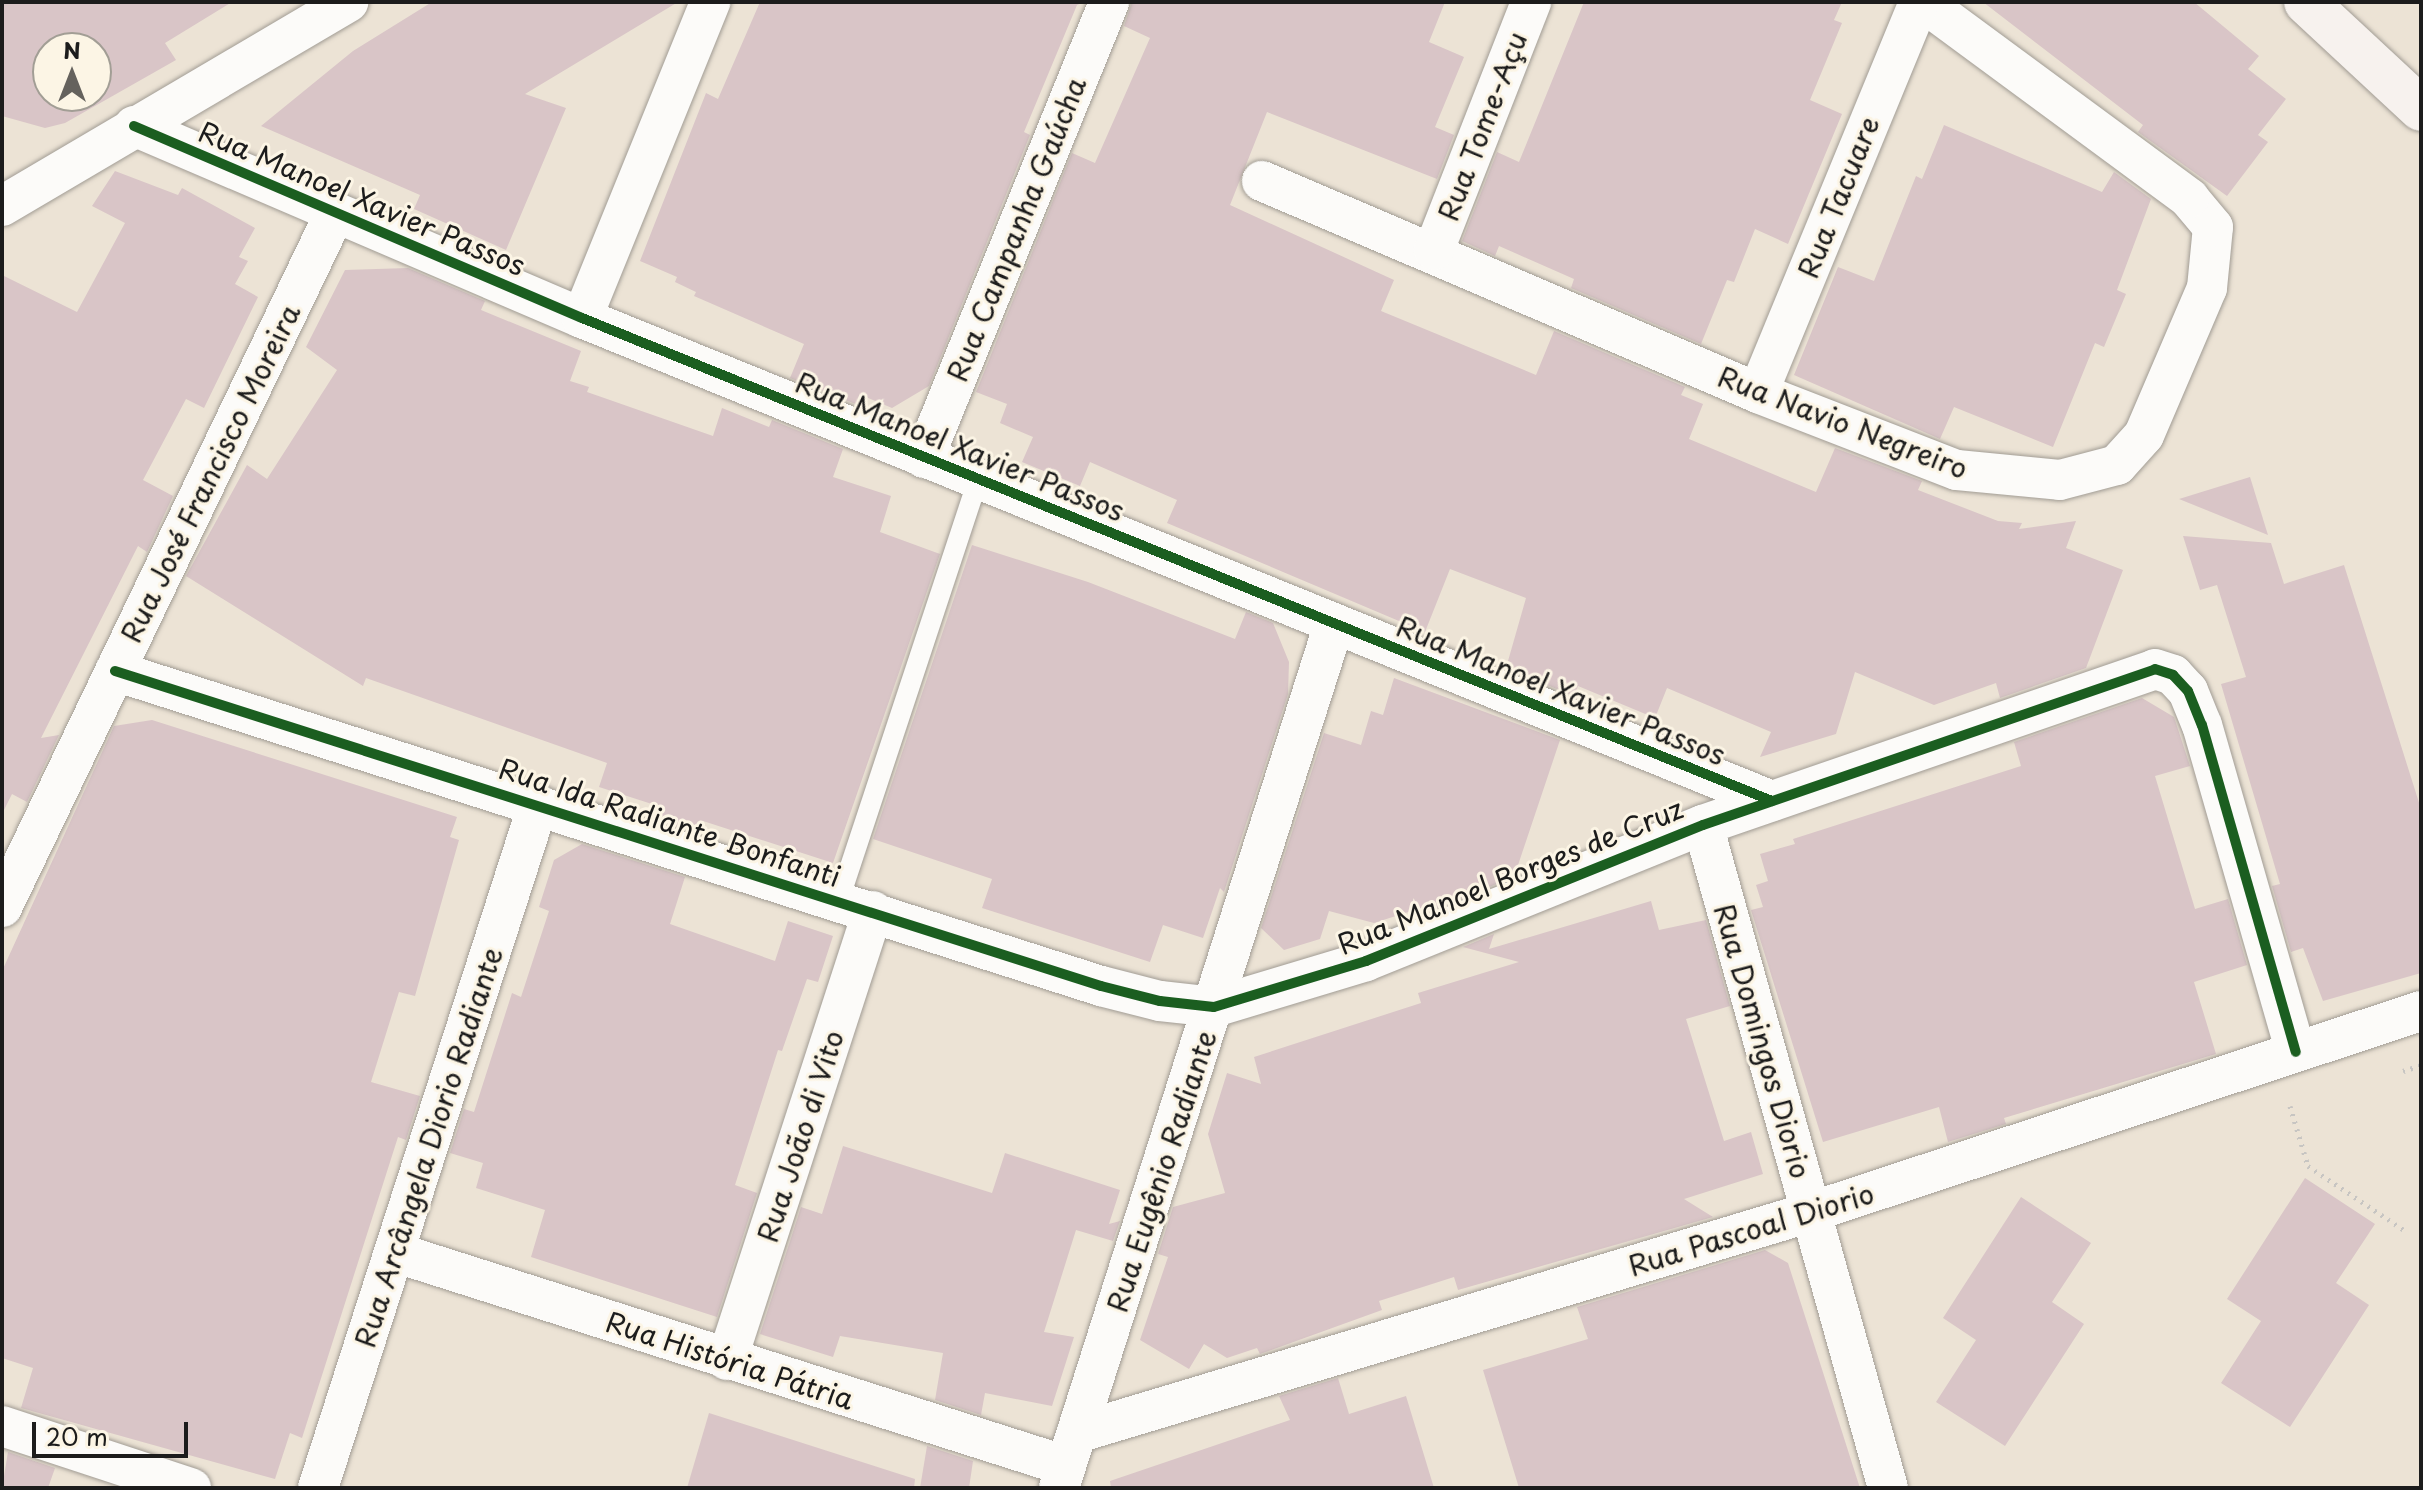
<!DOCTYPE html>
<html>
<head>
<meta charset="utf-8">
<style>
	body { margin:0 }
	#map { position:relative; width:2423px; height:1490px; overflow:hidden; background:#ece3d5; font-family:"Playpen Sans",sans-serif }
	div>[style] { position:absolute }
	.building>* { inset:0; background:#d9c5c7 }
	.path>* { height:5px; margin-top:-2.5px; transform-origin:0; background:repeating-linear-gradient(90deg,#c7c5c2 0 2px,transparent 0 8px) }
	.roads { filter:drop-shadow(0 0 2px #a19c94) drop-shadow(0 0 2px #a19c94) }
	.lane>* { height:20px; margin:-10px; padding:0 10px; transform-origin:10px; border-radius:10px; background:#fcfbf9 }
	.street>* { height:40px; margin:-20px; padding:0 20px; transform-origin:20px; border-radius:20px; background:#fcfbf9 }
	.secondary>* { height:44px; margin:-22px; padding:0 22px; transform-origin:22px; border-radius:22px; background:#f7f2ee }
	.cycleway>* { height:10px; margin:-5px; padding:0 5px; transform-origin:5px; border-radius:5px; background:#1b5e20 }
	span { translate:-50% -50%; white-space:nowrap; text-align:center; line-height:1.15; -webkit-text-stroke:6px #fcf5e5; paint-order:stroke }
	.street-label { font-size:28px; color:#1c1c1c }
	.frame { position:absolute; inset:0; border:4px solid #1c1c1c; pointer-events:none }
	.north { position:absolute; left:32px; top:32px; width:80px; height:80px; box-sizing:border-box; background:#fcf5e5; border:2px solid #a29e95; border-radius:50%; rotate:0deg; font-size:22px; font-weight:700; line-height:32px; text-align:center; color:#1c1c1c }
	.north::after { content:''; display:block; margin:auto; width:28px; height:36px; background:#65625d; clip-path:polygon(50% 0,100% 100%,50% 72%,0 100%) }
	.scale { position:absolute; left:32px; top:1422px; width:156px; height:36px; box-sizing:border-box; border:4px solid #1c1c1c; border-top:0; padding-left:10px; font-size:24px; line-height:28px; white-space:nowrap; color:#1c1c1c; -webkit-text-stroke:6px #fcf5e5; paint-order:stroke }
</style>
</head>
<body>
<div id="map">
	<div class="building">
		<i style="clip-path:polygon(evenodd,2px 2px,232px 2px,165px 43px,176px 60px,65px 123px,45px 128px,2px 116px,2px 2px,48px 48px,96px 48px,96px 96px,48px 96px,48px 48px)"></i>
		<i style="clip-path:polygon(432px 2px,678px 2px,525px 94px,566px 108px,506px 250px,414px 209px,420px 195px,261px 126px,353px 51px)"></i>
		<i style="clip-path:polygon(760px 2px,1084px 2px,1077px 5px,1024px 132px,1030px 135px,929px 386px,892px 408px,861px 395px,858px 405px,790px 378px,804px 344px,694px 296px,696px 292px,675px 282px,677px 277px,640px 261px,706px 93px,718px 99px)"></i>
		<i style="clip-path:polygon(1132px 2px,1445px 2px,1429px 42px,1464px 57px,1435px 127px,1454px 135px,1437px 179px,1267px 112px,1230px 205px,1394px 280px,1381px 311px,1536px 375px,1554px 331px,1685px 387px,1681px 395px,1703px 404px,1689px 439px,1816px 492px,1835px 448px,1922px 481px,1918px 490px,1998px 521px,2022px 523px,2019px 529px,2076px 521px,2066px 548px,2123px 570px,2086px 668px,2000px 698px,1996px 683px,1934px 705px,1855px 672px,1836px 734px,1760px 757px,1771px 732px,1667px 688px,1655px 718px,1578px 686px,1574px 696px,1506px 668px,1526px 598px,1450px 569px,1425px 632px,1167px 523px,1177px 500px,1090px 462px,1080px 486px,1022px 462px,1033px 437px,1000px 423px,1007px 404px,976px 392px,1072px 153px,1095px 163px,1150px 38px,1124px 26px)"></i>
		<i style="clip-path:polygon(1584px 2px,1842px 2px,1834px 20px,1842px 23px,1810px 100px,1842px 114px,1788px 244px,1755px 229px,1734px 282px,1727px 280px,1701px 344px,1571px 288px,1574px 279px,1499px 246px,1495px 256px,1462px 241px,1497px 152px,1519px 162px)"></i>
		<i style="clip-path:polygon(1983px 2px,2194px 2px,2259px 56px,2248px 69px,2286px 99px,2258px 135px,2268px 142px,2227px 196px,2138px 132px,2143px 125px)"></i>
		<i style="clip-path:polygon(1944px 125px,2102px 192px,2114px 172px,2151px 199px,2117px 290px,2126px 294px,2104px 347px,2095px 343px,2053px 447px,1954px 407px,1940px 439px,1794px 375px,1838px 267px,1874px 281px,1916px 176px,1922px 179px)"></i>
		<i style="clip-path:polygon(115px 171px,178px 195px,182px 188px,255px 228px,239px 257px,248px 261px,235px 284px,258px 297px,204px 408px,186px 399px,143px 480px,173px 496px,147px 552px,138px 546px,41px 738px,59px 735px,27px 802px,12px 794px,2px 814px,2px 275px,77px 312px,125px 223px,92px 206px)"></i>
		<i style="clip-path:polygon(408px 268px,485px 301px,481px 310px,581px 351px,570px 381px,589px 387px,587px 392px,713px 436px,722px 408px,769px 427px,772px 420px,843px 449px,833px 477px,891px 496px,880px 532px,940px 554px,833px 863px,703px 821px,699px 834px,638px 814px,655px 805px,599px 787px,607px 763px,366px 678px,363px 686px,186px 576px,247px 465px,267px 479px,337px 370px,306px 347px,345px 270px)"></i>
		<i style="clip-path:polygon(2250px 477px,2268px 535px,2179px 499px)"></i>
		<i style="clip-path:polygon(2183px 536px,2271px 543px,2284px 584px,2344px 565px,2421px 809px,2421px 973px,2323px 1001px,2303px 948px,2291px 952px,2272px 886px,2280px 884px,2221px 684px,2246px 677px,2217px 585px,2200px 590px)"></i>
		<i style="clip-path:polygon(972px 545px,1088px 582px,1235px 639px,1246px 612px,1273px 623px,1289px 662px,1288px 694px,1224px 892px,1220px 888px,1203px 938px,1163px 925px,1150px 962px,982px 908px,992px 879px,873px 839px)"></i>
		<i style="clip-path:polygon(1394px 678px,1560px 740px,1514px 877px,1434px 909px,1433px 904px,1374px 923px,1329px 911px,1320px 939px,1284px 950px,1261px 928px,1324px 733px,1361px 745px,1371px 711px,1383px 715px)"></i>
		<i style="clip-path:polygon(2142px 698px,2174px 717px,2190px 766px,2155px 776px,2195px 909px,2228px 899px,2247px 965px,2194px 982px,2216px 1054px,2004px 1118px,2006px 1124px,1948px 1142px,1939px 1107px,1823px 1142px,1751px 910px,1763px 907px,1756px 885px,1768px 881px,1760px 854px,1795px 844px,1793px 839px,2021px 766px,2014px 742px)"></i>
		<i style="clip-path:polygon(152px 720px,457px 817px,450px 837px,459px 840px,415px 996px,399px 992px,371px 1082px,420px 1096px,406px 1140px,398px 1137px,302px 1438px,290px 1433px,275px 1479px,21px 1408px,33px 1368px,2px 1358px,2px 971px,114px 726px)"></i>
		<i style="clip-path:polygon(582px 844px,685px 877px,670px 924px,775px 961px,788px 921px,833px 936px,818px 982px,807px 979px,782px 1051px,778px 1050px,735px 1185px,757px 1193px,717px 1317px,531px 1257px,545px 1210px,476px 1188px,483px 1163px,450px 1153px,464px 1109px,474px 1112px,512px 993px,521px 997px,549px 911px,539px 907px,554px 860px)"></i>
		<i style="clip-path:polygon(1651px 901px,1659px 930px,1706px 920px,1730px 1006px,1686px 1019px,1724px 1141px,1751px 1132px,1763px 1174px,1684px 1199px,1713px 1217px,1458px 1290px,1454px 1277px,1379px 1301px,1382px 1310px,1260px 1354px,1257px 1348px,1227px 1358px,1204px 1344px,1189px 1369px,1140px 1340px,1168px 1257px,1158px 1254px,1173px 1207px,1225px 1193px,1208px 1134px,1227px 1073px,1261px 1084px,1254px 1057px,1421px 1003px,1418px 993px,1519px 962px,1463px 947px,1494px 934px,1489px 949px)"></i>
		<i style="clip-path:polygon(843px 1146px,992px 1193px,1005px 1153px,1120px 1190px,1109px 1224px,1120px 1221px,1113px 1241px,1076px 1230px,1044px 1332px,1074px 1337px,1052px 1406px,985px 1393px,981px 1415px,935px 1400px,943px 1353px,840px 1336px,833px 1357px,760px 1334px,801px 1207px,822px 1214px)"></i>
		<i style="clip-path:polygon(2305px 1178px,2375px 1224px,2336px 1283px,2369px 1305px,2290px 1427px,2221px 1383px,2261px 1321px,2227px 1299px)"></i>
		<i style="clip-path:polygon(2021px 1197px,2091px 1243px,2052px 1302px,2084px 1324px,2005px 1446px,1936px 1402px,1976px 1340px,1943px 1318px)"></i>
		<i style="clip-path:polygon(1765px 1250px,1788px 1263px,1860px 1488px,1519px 1488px,1483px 1370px,1588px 1339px,1577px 1307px)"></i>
		<i style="clip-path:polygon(1338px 1378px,1349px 1414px,1406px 1396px,1434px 1488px,1111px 1488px,1110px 1481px,1290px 1420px,1279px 1396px)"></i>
		<i style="clip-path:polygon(709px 1413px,915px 1479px,914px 1488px,687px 1488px)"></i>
		<i style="clip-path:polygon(927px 1446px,973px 1461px,969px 1488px,920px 1488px)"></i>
		<i style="clip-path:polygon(8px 1452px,55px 1468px,48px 1488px,2px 1488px)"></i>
	</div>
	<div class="path">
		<i style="left:2403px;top:1071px;width:19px;rotate:-18deg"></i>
		<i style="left:2290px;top:1106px;width:63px;rotate:73.3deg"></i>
		<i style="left:2308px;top:1166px;width:119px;rotate:33.7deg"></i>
	</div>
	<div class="roads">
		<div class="lane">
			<i style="left:839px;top:900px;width:443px;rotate:-71.7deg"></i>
		</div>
		<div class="street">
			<i style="left:134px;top:126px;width:487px;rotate:23.2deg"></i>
			<i style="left:582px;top:318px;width:1284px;rotate:22.09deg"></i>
			<i style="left:1262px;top:181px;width:539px;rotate:23.14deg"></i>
			<i style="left:1758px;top:393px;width:213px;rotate:21.2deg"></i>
			<i style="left:1957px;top:470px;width:103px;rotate:5.5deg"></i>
			<i style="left:2060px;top:480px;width:59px;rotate:-14.7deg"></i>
			<i style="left:2117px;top:465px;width:40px;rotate:-48deg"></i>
			<i style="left:2144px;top:435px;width:160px;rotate:-66.8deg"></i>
			<i style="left:2207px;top:288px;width:61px;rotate:-84.4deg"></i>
			<i style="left:2213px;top:227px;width:38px;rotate:-130deg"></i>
			<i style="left:2189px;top:198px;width:330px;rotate:-143.6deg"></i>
			<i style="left:2px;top:206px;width:402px;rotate:-30.5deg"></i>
			<i style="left:1434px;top:250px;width:266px;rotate:-68.6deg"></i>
			<i style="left:582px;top:318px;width:341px;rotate:-67.9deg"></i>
			<i style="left:1758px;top:393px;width:423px;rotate:-67.6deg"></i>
			<i style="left:924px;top:458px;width:492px;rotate:-67.9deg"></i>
			<i style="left:115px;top:671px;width:1035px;rotate:17.72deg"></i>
			<i style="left:1101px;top:986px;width:61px;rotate:14.3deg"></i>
			<i style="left:1160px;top:1001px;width:54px;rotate:6.3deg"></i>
			<i style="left:1214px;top:1007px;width:159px;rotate:-16.8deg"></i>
			<i style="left:1366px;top:961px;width:363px;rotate:-22deg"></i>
			<i style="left:1703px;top:825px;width:478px;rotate:-19deg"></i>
			<i style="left:2155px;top:669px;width:19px;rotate:18deg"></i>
			<i style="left:2173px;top:675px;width:22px;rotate:47deg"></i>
			<i style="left:2188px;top:691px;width:37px;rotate:68deg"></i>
			<i style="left:2202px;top:725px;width:340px;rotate:74deg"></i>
			<i style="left:1703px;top:825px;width:688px;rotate:74.41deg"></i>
			<i style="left:2px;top:907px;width:770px;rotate:-64.37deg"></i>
			<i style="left:394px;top:1252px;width:705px;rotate:17.66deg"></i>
			<i style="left:727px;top:1360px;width:472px;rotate:-72deg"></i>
			<i style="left:2px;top:1426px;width:199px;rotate:18.2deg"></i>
			<i style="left:1077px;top:1433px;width:767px;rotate:-16.76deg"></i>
			<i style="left:1811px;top:1212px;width:642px;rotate:-18.24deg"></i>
			<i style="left:318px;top:1488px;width:718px;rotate:-72.15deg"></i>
			<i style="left:1059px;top:1488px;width:907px;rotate:-72.34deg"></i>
		</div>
		<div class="secondary">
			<i style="left:2306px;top:2px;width:157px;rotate:42.9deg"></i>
		</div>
	</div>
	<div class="cycleway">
		<i style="left:134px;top:126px;width:487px;rotate:23.2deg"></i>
		<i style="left:582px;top:318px;width:1284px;rotate:22.09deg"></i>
		<i style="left:115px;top:671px;width:1035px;rotate:17.72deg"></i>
		<i style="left:1101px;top:986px;width:61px;rotate:14.3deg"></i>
		<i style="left:1160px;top:1001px;width:54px;rotate:6.3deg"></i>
		<i style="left:1214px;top:1007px;width:159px;rotate:-16.8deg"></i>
		<i style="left:1366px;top:961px;width:363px;rotate:-22deg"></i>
		<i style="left:1703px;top:825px;width:478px;rotate:-19deg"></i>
		<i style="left:2155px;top:669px;width:19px;rotate:18deg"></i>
		<i style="left:2173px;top:675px;width:22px;rotate:47deg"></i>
		<i style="left:2188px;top:691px;width:37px;rotate:68deg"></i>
		<i style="left:2202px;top:725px;width:340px;rotate:74deg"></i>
	</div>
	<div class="street-label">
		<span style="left:1482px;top:126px;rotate:-69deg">Rua Tome-Açu</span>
		<span style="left:1838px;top:197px;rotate:-68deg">Rua Tacuare</span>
		<span style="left:362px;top:198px;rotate:23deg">Rua Manoel Xavier Passos</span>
		<span style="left:1016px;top:229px;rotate:-68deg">Rua Campanha Gaúcha</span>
		<span style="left:1843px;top:422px;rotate:21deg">Rua Navio Negreiro</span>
		<span style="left:960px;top:446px;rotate:22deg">Rua Manoel Xavier Passos</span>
		<span style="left:210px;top:473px;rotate:-64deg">Rua José Francisco Moreira</span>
		<span style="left:1561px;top:690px;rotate:22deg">Rua Manoel Xavier Passos</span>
		<span style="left:670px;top:822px;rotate:18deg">Rua Ida Radiante Bonfanti</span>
		<span style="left:1510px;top:876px;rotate:-22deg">Rua Manoel Borges de Cruz</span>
		<span style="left:1763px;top:1041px;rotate:74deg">Rua Domingos Diorio</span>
		<span style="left:800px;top:1136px;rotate:-72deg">Rua João di Vito</span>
		<span style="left:428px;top:1147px;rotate:-72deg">Rua Arcângela Diorio Radiante</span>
		<span style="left:1161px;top:1171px;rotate:-72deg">Rua Eugênio Radiante</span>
		<span style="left:1751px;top:1229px;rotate:-17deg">Rua Pascoal Diorio</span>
		<span style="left:730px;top:1360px;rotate:18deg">Rua História Pátria</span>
	</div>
	<div class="frame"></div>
	<div class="north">N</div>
	<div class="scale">20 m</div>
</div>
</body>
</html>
